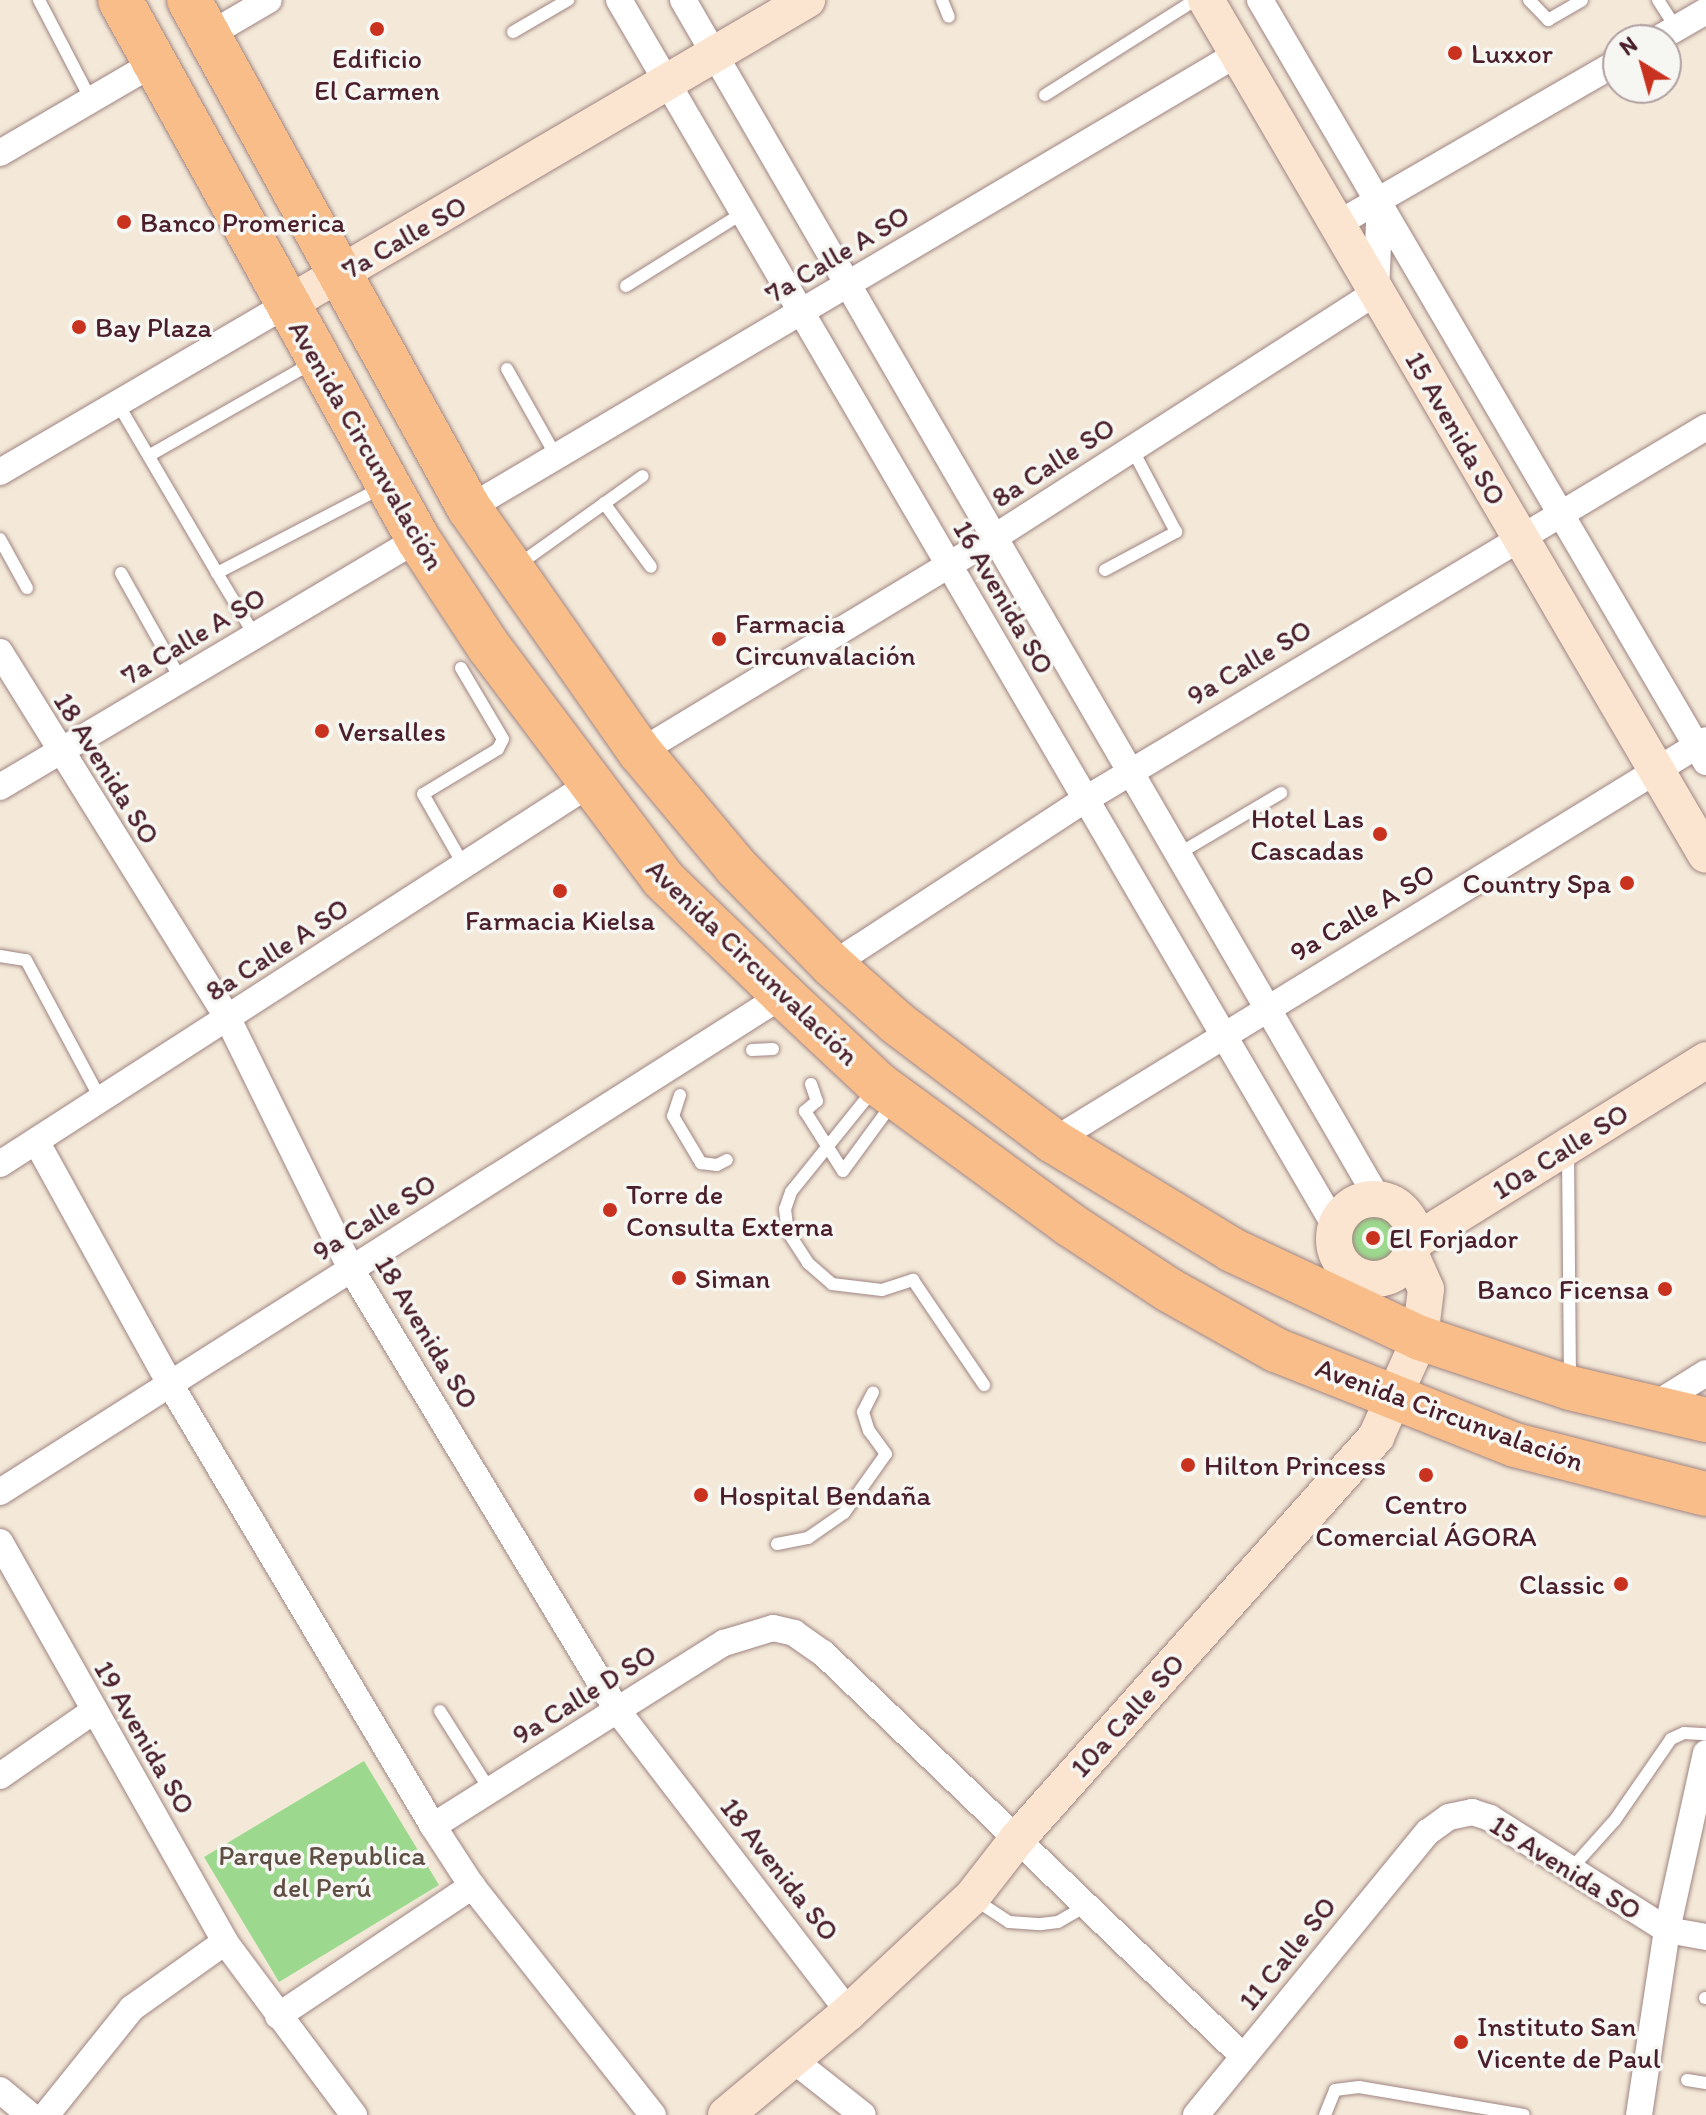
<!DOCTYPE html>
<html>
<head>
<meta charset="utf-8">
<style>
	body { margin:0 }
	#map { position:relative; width:1706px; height:2115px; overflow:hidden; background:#f4e9d8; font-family:Itim,sans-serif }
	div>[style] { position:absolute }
	.green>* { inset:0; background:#9cd98e }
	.round { border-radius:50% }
	.roads { filter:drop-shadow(0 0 2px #9f8482) drop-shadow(0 0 2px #9f8482) }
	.lane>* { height:12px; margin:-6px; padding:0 6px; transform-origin:6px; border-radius:6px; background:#fff }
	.street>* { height:26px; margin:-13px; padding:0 13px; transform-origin:13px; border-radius:13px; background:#fff }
	.secondary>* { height:36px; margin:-18px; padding:0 18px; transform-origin:18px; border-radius:18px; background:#fce5d0 }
	.secondary>.ring { margin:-18px; padding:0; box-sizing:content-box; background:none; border:36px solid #fce5d0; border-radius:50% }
	.highway>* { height:44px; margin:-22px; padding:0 22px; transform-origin:22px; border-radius:22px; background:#f8bd89 }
	.dots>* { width:22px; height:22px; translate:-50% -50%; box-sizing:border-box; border:4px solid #f6f6f2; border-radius:50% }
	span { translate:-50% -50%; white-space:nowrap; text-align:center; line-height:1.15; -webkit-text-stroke:7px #f6f6f2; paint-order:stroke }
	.poi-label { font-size:28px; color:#4a1f2b }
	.left { translate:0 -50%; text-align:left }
	.right { translate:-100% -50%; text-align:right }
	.street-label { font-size:28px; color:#4a1f2b }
	.park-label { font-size:28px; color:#5e4e44 }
	.north { position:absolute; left:1602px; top:24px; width:80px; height:80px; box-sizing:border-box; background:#f6f6f2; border:2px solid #b1a0a2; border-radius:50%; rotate:323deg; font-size:22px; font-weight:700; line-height:32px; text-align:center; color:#4a1f2b }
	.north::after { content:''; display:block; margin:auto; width:28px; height:36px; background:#c8321e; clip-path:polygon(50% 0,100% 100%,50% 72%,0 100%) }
</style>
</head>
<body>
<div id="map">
	<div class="green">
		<i class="round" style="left:1344px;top:1209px;width:60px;height:60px"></i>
		<i style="clip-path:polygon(364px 1761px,439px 1885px,279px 1982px,204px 1857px)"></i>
	</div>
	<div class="roads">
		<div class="lane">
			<i style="left:39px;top:0;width:113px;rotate:62.5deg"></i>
			<i style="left:942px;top:0;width:18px;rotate:68deg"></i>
			<i style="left:1529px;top:0;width:28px;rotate:46deg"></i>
			<i style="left:1548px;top:20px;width:39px;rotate:-30deg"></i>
			<i style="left:1658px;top:0;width:33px;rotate:57deg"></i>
			<i style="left:513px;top:32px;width:64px;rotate:-30.2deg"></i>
			<i style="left:1045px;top:95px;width:178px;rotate:-32.3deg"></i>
			<i style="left:626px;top:286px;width:138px;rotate:-32deg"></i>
			<i style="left:507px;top:369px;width:100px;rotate:60.6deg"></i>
			<i style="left:118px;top:404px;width:196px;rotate:59.6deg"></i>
			<i style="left:217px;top:573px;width:185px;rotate:-27.4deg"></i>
			<i style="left:150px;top:455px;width:189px;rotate:-29.6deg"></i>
			<i style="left:604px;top:503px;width:79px;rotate:53.7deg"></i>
			<i style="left:0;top:539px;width:56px;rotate:61.1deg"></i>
			<i style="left:518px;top:565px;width:153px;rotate:-35.5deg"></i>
			<i style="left:1105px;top:570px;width:81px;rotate:-28.2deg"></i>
			<i style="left:1176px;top:532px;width:94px;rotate:-117.9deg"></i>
			<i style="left:121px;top:573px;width:123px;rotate:60.7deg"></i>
			<i style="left:217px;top:573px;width:74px;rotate:58.9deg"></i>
			<i style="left:461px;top:668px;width:82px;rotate:59.4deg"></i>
			<i style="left:503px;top:739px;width:11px;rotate:117deg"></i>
			<i style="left:498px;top:749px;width:87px;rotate:149deg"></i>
			<i style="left:423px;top:794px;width:83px;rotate:60.3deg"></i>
			<i style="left:1178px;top:854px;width:120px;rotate:-30.6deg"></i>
			<i style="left:0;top:956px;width:26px;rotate:9deg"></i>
			<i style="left:26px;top:960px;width:159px;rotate:61.8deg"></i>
			<i style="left:752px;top:1050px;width:21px;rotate:-3deg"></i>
			<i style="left:811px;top:1084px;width:18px;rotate:71deg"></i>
			<i style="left:817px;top:1101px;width:16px;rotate:140deg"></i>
			<i style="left:805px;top:1111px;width:71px;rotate:57.7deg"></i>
			<i style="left:843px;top:1171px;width:83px;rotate:-53.8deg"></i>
			<i style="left:874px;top:1089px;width:132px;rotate:128.9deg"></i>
			<i style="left:791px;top:1192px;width:18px;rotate:109deg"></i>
			<i style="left:785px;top:1209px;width:23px;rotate:83deg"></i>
			<i style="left:788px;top:1232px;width:37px;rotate:57deg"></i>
			<i style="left:808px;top:1263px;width:32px;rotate:41deg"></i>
			<i style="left:832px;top:1284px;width:50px;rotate:6.8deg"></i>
			<i style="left:882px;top:1290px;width:33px;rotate:-18deg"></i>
			<i style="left:913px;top:1280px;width:127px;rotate:55.9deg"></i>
			<i style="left:680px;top:1095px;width:22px;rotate:108deg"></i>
			<i style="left:673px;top:1116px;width:55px;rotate:59.2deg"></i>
			<i style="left:701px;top:1163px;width:16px;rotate:7deg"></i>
			<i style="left:717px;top:1165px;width:11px;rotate:-27deg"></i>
			<i style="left:1568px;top:1151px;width:229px;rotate:89.5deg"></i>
			<i style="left:777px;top:1544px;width:32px;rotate:-11deg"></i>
			<i style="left:808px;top:1538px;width:44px;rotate:-34.8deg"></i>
			<i style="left:844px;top:1513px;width:72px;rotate:-54.6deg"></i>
			<i style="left:886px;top:1454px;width:29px;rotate:-126deg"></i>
			<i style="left:869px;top:1431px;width:20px;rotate:-108deg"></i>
			<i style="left:863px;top:1412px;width:22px;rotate:-63deg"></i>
			<i style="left:440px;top:1711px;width:93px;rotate:57.7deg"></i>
			<i style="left:1571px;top:1869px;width:66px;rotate:-48.1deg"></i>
			<i style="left:1615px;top:1820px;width:98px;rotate:-55.3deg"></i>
			<i style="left:1671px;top:1739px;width:14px;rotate:-25deg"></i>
			<i style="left:1684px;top:1733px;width:22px;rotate:3deg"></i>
			<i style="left:974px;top:1899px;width:42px;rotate:33.3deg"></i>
			<i style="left:1009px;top:1922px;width:32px;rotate:4deg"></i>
			<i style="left:1041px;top:1924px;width:17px;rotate:-7deg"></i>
			<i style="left:1058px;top:1922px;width:34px;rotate:-30deg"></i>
			<i style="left:1705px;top:1998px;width:1px"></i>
			<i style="left:1687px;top:2080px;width:19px;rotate:9deg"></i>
			<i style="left:1325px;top:2115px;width:27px;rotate:-68deg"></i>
			<i style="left:1335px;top:2090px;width:24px;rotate:-7deg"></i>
			<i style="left:1359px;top:2087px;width:167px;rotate:9.6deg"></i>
		</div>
		<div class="street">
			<i style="left:619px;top:0;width:1420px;rotate:59.71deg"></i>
			<i style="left:683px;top:0;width:1386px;rotate:59.9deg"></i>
			<i style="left:1260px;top:0;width:883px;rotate:59.66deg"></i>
			<i style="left:209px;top:35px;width:69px;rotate:-30.3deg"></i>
			<i style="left:1656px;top:40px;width:58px;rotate:-30.1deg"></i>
			<i style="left:0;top:153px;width:181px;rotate:-30.3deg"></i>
			<i style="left:1339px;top:223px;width:322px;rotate:-30deg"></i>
			<i style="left:0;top:472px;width:331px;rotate:-30.3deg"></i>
			<i style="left:469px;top:508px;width:892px;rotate:-30.59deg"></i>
			<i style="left:0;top:652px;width:432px;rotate:58.1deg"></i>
			<i style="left:228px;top:1019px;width:279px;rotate:63.8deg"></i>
			<i style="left:351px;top:1269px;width:515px;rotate:58.9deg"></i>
			<i style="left:617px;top:1710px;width:381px;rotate:52.5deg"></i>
			<i style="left:640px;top:752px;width:415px;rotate:-31.2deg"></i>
			<i style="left:995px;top:537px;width:453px;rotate:-32.7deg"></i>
			<i style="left:1376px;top:292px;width:93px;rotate:-87.5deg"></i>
			<i style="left:0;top:787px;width:486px;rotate:-30.7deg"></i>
			<i style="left:832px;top:965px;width:303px;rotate:-33.2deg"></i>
			<i style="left:1086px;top:799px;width:723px;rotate:-30.96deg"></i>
			<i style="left:36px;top:1141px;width:277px;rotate:61.1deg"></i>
			<i style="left:170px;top:1384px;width:514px;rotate:59.25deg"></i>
			<i style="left:433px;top:1826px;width:72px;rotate:57deg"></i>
			<i style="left:472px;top:1886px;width:292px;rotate:51.7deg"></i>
			<i style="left:1053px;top:1141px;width:766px;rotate:-31.55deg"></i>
			<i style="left:0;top:1164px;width:700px;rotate:-32.8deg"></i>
			<i style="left:1650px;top:1408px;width:66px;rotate:-32deg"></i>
			<i style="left:0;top:1492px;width:927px;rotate:-32.4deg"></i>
			<i style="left:0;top:1542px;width:459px;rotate:60.6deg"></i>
			<i style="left:225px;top:1942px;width:216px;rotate:53.3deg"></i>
			<i style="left:0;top:1776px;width:112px;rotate:-34.8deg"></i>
			<i style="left:433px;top:1826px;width:344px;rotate:-32.2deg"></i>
			<i style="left:724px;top:1643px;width:51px;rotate:-17deg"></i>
			<i style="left:773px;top:1628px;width:22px;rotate:13deg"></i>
			<i style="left:794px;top:1633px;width:35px;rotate:35deg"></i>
			<i style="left:823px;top:1653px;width:583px;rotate:43.82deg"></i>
			<i style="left:278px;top:2016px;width:234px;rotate:-33.8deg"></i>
			<i style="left:792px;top:2059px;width:90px;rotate:38.3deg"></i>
			<i style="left:0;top:2090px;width:39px;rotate:40deg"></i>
			<i style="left:46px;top:2115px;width:137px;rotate:-51.2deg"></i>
			<i style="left:132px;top:2008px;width:114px;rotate:-35.4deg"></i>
			<i style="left:1196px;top:2115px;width:366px;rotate:-50.7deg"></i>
			<i style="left:1428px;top:1832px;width:26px;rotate:-36deg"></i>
			<i style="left:1449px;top:1817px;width:24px;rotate:-12deg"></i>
			<i style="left:1472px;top:1812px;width:19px;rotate:18deg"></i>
			<i style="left:1490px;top:1818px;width:209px;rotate:32.3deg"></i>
			<i style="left:1667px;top:1930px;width:40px;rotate:10deg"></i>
			<i style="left:1639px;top:2115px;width:187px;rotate:-81.4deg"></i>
			<i style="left:1667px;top:1930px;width:181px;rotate:-77.6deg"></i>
		</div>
		<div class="secondary">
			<i style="left:1206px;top:0;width:990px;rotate:59.68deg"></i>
			<i style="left:286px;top:305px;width:604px;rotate:-30.35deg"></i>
			<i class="ring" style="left:1334px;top:1199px;width:44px;height:44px"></i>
			<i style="left:1414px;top:1242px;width:344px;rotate:-31.9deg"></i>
			<i style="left:726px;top:2115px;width:160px;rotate:-39.9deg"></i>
			<i style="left:849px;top:2012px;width:168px;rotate:-43.1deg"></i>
			<i style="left:972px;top:1897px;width:75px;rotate:-52.1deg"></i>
			<i style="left:1018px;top:1838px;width:538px;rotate:-48.24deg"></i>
			<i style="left:1376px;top:1437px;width:108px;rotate:-66deg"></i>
			<i style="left:1420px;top:1338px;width:49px;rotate:-83deg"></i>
			<i style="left:1426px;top:1289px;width:37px;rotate:-114deg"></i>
		</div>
		<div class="highway">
			<i style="left:120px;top:0;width:616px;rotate:61.06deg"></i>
			<i style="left:418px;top:539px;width:129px;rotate:56.7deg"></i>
			<i style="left:489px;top:647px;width:290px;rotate:53.1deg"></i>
			<i style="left:663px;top:879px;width:167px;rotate:44deg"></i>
			<i style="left:783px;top:995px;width:130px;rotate:43.1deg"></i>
			<i style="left:878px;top:1084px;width:237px;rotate:36.2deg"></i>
			<i style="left:1069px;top:1224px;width:120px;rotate:33.4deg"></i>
			<i style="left:1169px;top:1290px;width:123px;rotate:29.3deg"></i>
			<i style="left:1276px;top:1350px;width:257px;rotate:21.7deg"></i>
			<i style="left:1515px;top:1445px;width:197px;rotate:14.4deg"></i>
			<i style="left:189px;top:0;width:580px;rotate:61.14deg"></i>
			<i style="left:469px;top:508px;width:298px;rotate:55deg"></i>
			<i style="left:640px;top:752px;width:150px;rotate:50.1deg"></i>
			<i style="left:736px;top:867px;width:137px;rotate:45.6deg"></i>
			<i style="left:832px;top:965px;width:87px;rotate:41.7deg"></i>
			<i style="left:897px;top:1023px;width:196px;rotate:37.1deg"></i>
			<i style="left:1053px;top:1141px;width:210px;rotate:31.3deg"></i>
			<i style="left:1232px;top:1250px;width:208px;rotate:25.1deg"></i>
			<i style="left:1420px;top:1338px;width:158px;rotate:18.4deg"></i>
			<i style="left:1570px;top:1388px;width:140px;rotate:13.2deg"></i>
		</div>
	</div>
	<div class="dots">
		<i style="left:377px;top:29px;background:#c8321e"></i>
		<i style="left:1455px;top:53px;background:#c8321e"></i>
		<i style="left:124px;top:222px;background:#c8321e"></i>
		<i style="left:79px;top:327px;background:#c8321e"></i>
		<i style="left:719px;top:639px;background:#c8321e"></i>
		<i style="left:322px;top:731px;background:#c8321e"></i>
		<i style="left:1380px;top:834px;background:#c8321e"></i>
		<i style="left:1627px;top:883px;background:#c8321e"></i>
		<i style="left:560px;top:891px;background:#c8321e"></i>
		<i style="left:610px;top:1210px;background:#c8321e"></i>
		<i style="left:1373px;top:1238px;background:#c8321e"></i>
		<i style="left:679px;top:1278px;background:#c8321e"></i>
		<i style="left:1665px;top:1289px;background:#c8321e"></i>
		<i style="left:1188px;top:1465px;background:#c8321e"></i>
		<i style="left:1426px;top:1475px;background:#c8321e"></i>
		<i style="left:701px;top:1495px;background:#c8321e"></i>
		<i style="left:1621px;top:1584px;background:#c8321e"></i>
		<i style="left:1461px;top:2042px;background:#c8321e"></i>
	</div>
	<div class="poi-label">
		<span class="left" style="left:1471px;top:53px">Luxxor</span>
		<span style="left:377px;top:74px">Edificio<br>El Carmen</span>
		<span class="left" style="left:140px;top:222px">Banco Promerica</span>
		<span class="left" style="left:95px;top:327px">Bay Plaza</span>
		<span class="left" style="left:735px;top:639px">Farmacia<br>Circunvalación</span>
		<span class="left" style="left:338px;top:731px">Versalles</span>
		<span class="right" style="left:1364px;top:834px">Hotel Las<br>Cascadas</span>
		<span class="right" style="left:1611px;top:883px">Country Spa</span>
		<span style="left:560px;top:920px">Farmacia Kielsa</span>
		<span class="left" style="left:626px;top:1210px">Torre de<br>Consulta Externa</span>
		<span class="left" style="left:1389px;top:1238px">El Forjador</span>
		<span class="left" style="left:695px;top:1278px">Siman</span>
		<span class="right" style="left:1649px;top:1289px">Banco Ficensa</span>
		<span class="left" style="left:1204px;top:1465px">Hilton Princess</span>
		<span class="left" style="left:719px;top:1495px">Hospital Bendaña</span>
		<span style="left:1426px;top:1520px">Centro<br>Comercial ÁGORA</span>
		<span class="right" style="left:1605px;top:1584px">Classic</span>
		<span class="left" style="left:1477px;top:2042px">Instituto San<br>Vicente de Paul</span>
	</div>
	<div class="street-label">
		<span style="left:404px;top:237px;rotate:-30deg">7a Calle SO</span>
		<span style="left:837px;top:254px;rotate:-31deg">7a Calle A SO</span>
		<span style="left:1456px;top:428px;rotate:60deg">15 Avenida SO</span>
		<span style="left:367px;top:445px;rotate:60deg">Avenida Circunvalación</span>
		<span style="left:1053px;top:462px;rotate:-33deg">8a Calle SO</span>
		<span style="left:1004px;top:597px;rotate:60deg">16 Avenida SO</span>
		<span style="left:193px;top:636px;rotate:-31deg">7a Calle A SO</span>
		<span style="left:1249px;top:662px;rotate:-31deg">9a Calle SO</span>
		<span style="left:107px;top:768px;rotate:58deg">18 Avenida SO</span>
		<span style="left:1362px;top:912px;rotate:-31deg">9a Calle A SO</span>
		<span style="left:277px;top:949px;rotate:-33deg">8a Calle A SO</span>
		<span style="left:753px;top:962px;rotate:44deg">Avenida Circunvalación</span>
		<span style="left:1560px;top:1151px;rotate:-32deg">10a Calle SO</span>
		<span style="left:374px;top:1217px;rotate:-32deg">9a Calle SO</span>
		<span style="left:427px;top:1332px;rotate:59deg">18 Avenida SO</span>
		<span style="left:1450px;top:1414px;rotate:20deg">Avenida Circunvalación</span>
		<span style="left:584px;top:1694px;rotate:-32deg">9a Calle D SO</span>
		<span style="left:1127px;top:1715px;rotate:-48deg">10a Calle SO</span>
		<span style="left:145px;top:1737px;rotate:60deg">19 Avenida SO</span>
		<span style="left:1566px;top:1867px;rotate:32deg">15 Avenida SO</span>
		<span style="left:780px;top:1869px;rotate:52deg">18 Avenida SO</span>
		<span style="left:1287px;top:1953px;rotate:-51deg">11 Calle SO</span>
	</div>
	<div class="park-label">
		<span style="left:322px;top:1871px">Parque Republica<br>del Perú</span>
	</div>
	<div class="north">N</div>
</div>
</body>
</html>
